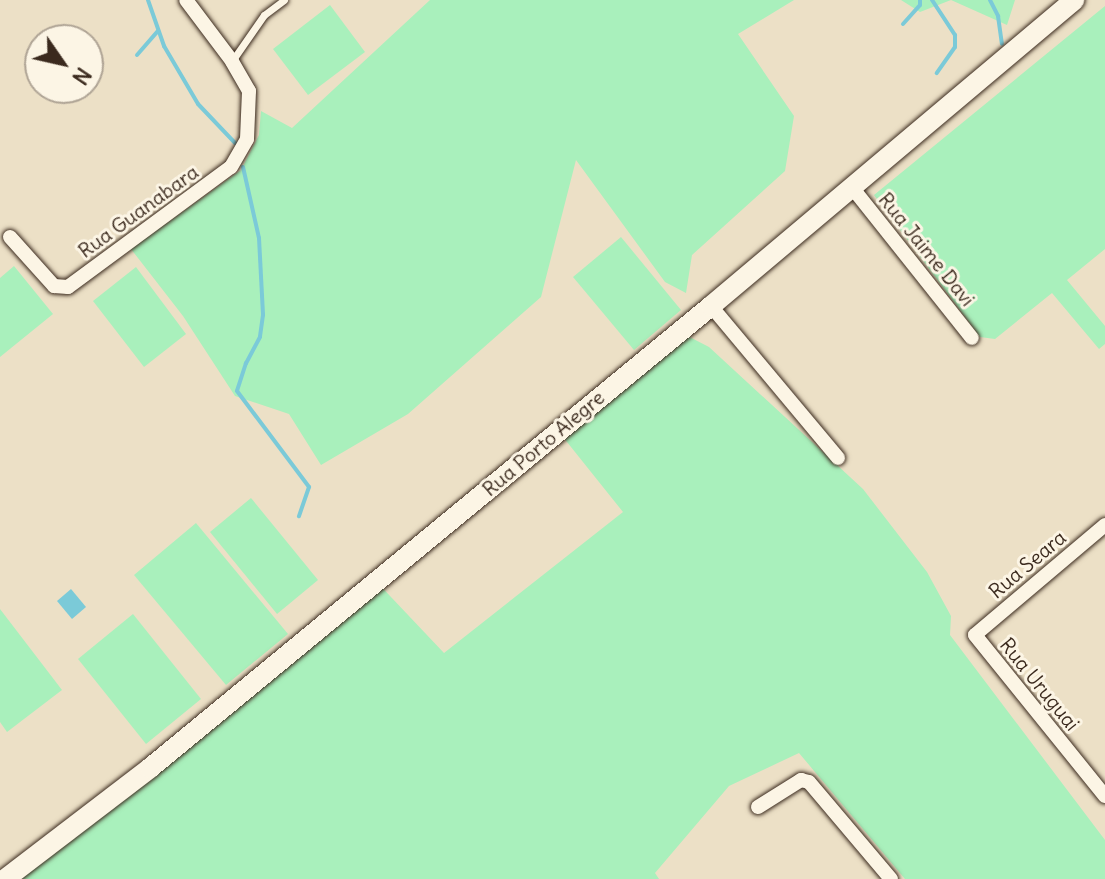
<!DOCTYPE html>
<html>
<head>
<meta charset="utf-8">
<style>
	body { margin:0 }
	#map { position:relative; width:1105px; height:879px; overflow:hidden; background:#ece0c6; font-family:Delius,sans-serif }
	div>[style] { position:absolute }
	.green>* { inset:0; background:#a9f0bc }
	.water>* { inset:0; background:#7bcad8 }
	.stream>* { height:4px; margin:-2px; padding:0 2px; transform-origin:2px; border-radius:2px; background:#7bcad8 }
	.roads { filter:drop-shadow(0 0 2px #3b2a1e) drop-shadow(0 0 2px #3b2a1e) }
	.lane>* { height:7px; margin:-3.5px; padding:0 3.5px; transform-origin:3.5px; border-radius:3.5px; background:#fcf5e5 }
	.street>* { height:14px; margin:-7px; padding:0 7px; transform-origin:7px; border-radius:7px; background:#fcf5e5 }
	.secondary>* { height:20px; margin:-10px; padding:0 10px; transform-origin:10px; border-radius:10px; background:#fcf5e5 }
	span { translate:-50% -50%; white-space:nowrap; text-align:center; line-height:1.15; -webkit-text-stroke:6px #fcf5e5; paint-order:stroke }
	.street-label { font-size:20px; color:#3b2a1e }
	.north { position:absolute; left:24px; top:24px; width:80px; height:80px; box-sizing:border-box; background:#fcf5e5; border:2px solid #afa495; border-radius:50%; rotate:124deg; font-size:22px; font-weight:700; line-height:32px; text-align:center; color:#3b2a1e }
	.north::after { content:''; display:block; margin:auto; width:28px; height:36px; background:#3b2a1e; clip-path:polygon(50% 0,100% 100%,50% 72%,0 100%) }
</style>
</head>
<body>
<div id="map">
	<div class="green">
		<i style="clip-path:polygon(430px 0,794px 0,738px 34px,794px 116px,785px 171px,692px 255px,686px 293px,665px 282px,576px 160px,541px 297px,408px 414px,321px 465px,289px 414px,235px 396px,183px 316px,131px 249px,241px 170px,259px 135px,261px 111px,292px 128px)"></i>
		<i style="clip-path:polygon(901px 0,1015px 0,1007px 25px,951px 0,920px 12px)"></i>
		<i style="clip-path:polygon(330px 5px,365px 52px,308px 95px,273px 49px)"></i>
		<i style="clip-path:polygon(1105px 6px,1105px 249px,1067px 280px,1105px 326px,1105px 344px,1099px 349px,1052px 293px,995px 339px,980px 337px,874px 195px)"></i>
		<i style="clip-path:polygon(621px 237px,681px 310px,634px 350px,573px 277px)"></i>
		<i style="clip-path:polygon(14px 266px,53px 314px,0 357px,0 278px)"></i>
		<i style="clip-path:polygon(136px 267px,186px 334px,144px 367px,93px 301px)"></i>
		<i style="clip-path:polygon(674px 329px,709px 347px,863px 489px,927px 572px,951px 616px,950px 635px,1105px 840px,1105px 879px,905px 879px,799px 753px,729px 786px,655px 873px,659px 879px,0 879px,373px 578px,444px 653px,623px 512px,555px 427px)"></i>
		<i style="clip-path:polygon(251px 498px,318px 580px,277px 614px,210px 532px)"></i>
		<i style="clip-path:polygon(196px 523px,288px 634px,226px 685px,134px 575px)"></i>
		<i style="clip-path:polygon(0 609px,62px 690px,7px 732px,0 722px)"></i>
		<i style="clip-path:polygon(133px 614px,201px 699px,146px 744px,78px 659px)"></i>
	</div>
	<div class="water">
		<i style="clip-path:polygon(71px 589px,86px 607px,72px 619px,57px 601px)"></i>
	</div>
	<div class="stream">
		<i style="left:148px;top:0;width:49px;rotate:70.8deg"></i>
		<i style="left:164px;top:46px;width:67px;rotate:59.6deg"></i>
		<i style="left:198px;top:104px;width:54px;rotate:46.5deg"></i>
		<i style="left:932px;top:0;width:42px;rotate:56.7deg"></i>
		<i style="left:955px;top:35px;width:12px;rotate:90deg"></i>
		<i style="left:955px;top:47px;width:32px;rotate:125deg"></i>
		<i style="left:990px;top:0;width:18px;rotate:63deg"></i>
		<i style="left:998px;top:16px;width:28px;rotate:82deg"></i>
		<i style="left:903px;top:24px;width:25px;rotate:-48deg"></i>
		<i style="left:920px;top:5px;width:5px;rotate:-90deg"></i>
		<i style="left:137px;top:55px;width:32px;rotate:-49deg"></i>
		<i style="left:243px;top:167px;width:73px;rotate:77.3deg"></i>
		<i style="left:259px;top:238px;width:77px;rotate:87deg"></i>
		<i style="left:263px;top:315px;width:22px;rotate:98deg"></i>
		<i style="left:260px;top:337px;width:30px;rotate:118deg"></i>
		<i style="left:246px;top:363px;width:29px;rotate:108deg"></i>
		<i style="left:237px;top:391px;width:120px;rotate:53.1deg"></i>
		<i style="left:309px;top:487px;width:31px;rotate:109deg"></i>
	</div>
	<div class="roads">
		<div class="lane">
			<i style="left:232px;top:61px;width:56px;rotate:-55.2deg"></i>
			<i style="left:264px;top:15px;width:25px;rotate:-37deg"></i>
		</div>
		<div class="street">
			<i style="left:851px;top:186px;width:194px;rotate:51.5deg"></i>
			<i style="left:10px;top:237px;width:66px;rotate:48.1deg"></i>
			<i style="left:54px;top:286px;width:14px;rotate:4deg"></i>
			<i style="left:68px;top:287px;width:202px;rotate:-36.4deg"></i>
			<i style="left:231px;top:167px;width:32px;rotate:-60deg"></i>
			<i style="left:247px;top:139px;width:48px;rotate:-87.6deg"></i>
			<i style="left:249px;top:91px;width:34px;rotate:-120deg"></i>
			<i style="left:232px;top:61px;width:76px;rotate:-127deg"></i>
			<i style="left:711px;top:306px;width:198px;rotate:50.1deg"></i>
			<i style="left:1105px;top:525px;width:170px;rotate:139.8deg"></i>
			<i style="left:975px;top:635px;width:207px;rotate:51.1deg"></i>
			<i style="left:758px;top:807px;width:51px;rotate:-32.1deg"></i>
			<i style="left:801px;top:780px;width:8px;rotate:14deg"></i>
			<i style="left:809px;top:782px;width:127px;rotate:49.8deg"></i>
		</div>
		<div class="secondary">
			<i style="left:5px;top:879px;width:183px;rotate:-37.4deg"></i>
			<i style="left:150px;top:768px;width:727px;rotate:-39.47deg"></i>
			<i style="left:711px;top:306px;width:475px;rotate:-40.1deg"></i>
		</div>
	</div>
	<div class="street-label">
		<span style="left:138px;top:211px;rotate:-36deg">Rua Guanabara</span>
		<span style="left:927px;top:249px;rotate:51deg">Rua Jaime Davi</span>
		<span style="left:543px;top:443px;rotate:-40deg">Rua Porto Alegre</span>
		<span style="left:1027px;top:564px;rotate:-40deg">Rua Seara</span>
		<span style="left:1040px;top:684px;rotate:51deg">Rua Uruguai</span>
	</div>
	<div class="north">N</div>
</div>
</body>
</html>
